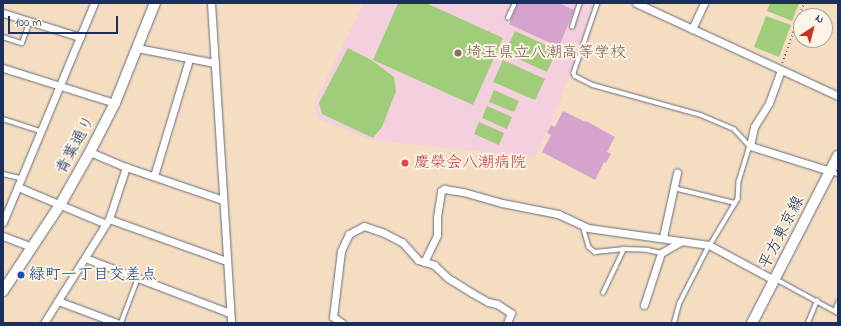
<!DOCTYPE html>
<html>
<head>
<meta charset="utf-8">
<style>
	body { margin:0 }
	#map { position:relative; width:841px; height:326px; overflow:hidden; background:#f4ddc0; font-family:"Indie Flower","Klee One",sans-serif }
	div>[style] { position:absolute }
	.built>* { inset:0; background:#f4cfdd }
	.green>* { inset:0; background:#a0cd7a }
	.building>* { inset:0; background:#d6a2ce }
	.path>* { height:1.5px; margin-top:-0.75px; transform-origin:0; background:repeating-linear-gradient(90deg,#676c80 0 1px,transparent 0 4px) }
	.roads { filter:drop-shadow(0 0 1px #676c80) drop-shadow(0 0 1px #676c80) }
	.lane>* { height:3.5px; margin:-1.75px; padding:0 1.75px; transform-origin:1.75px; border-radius:1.75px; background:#fff }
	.street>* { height:7px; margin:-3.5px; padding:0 3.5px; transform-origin:3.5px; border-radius:3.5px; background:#fff }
	.secondary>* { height:10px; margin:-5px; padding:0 5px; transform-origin:5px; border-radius:5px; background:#fff }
	.dots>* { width:11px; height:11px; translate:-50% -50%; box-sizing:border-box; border:2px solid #fcf5e5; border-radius:50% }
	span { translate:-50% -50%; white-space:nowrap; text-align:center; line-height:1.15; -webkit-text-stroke:4px #fcf5e5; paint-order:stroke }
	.education-label { font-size:16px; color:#785e54 }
	.left { translate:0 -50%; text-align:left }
	.street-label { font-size:16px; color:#1b2f5e }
	.health-label { font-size:16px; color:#be3a42 }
	.transit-label { font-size:16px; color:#164399 }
	.frame { position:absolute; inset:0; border:4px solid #1b2f5e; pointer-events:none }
	.north { position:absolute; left:793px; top:8px; width:40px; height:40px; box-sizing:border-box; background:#fcf5e5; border:1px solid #a2a6af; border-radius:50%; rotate:36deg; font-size:11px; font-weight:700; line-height:16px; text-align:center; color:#1b2f5e }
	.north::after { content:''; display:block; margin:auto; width:14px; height:18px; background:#c8321e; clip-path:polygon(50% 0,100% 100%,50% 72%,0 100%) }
	.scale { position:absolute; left:8px; top:16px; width:110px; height:18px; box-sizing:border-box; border:2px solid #1b2f5e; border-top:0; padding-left:5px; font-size:12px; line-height:14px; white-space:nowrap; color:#1b2f5e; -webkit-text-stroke:3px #fcf5e5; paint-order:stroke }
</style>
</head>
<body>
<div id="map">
	<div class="built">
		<i style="clip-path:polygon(364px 3px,594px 3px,558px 107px,535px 157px,372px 140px,317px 118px,315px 102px)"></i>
	</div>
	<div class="green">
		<i style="clip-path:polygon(398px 3px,426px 3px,503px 38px,473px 105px,373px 60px)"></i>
		<i style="clip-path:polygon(770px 3px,799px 3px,792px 21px,767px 11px)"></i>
		<i style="clip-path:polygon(766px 16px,791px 25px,779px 57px,754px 47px)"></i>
		<i style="clip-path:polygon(515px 31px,557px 50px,547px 72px,505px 53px)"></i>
		<i style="clip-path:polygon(348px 48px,373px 61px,394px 77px,396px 91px,382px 127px,373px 138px,322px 114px,319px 103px)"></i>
		<i style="clip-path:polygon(503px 60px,545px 79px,535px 100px,493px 82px)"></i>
		<i style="clip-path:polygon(494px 90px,519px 101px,514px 112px,489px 102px)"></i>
		<i style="clip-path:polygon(487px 106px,512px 117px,507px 129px,482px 118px)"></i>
		<i style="clip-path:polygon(479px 122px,504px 133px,499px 145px,474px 134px)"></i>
	</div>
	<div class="building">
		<i style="clip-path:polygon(518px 3px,559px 3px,574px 10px,559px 47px,509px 24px)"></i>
		<i style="clip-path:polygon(563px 111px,586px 122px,586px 121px,615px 137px,607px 152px,611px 154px,606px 163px,604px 162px,595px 180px,542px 152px,551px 135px,547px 133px,551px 125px,555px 127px)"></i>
	</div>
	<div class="path">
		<i style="left:782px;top:63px;width:64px;rotate:-69.9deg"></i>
	</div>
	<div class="roads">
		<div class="lane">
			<i style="left:598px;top:3px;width:74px;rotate:108.9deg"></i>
			<i style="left:574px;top:73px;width:3px;rotate:72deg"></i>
			<i style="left:575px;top:76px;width:20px;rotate:27deg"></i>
			<i style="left:593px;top:85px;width:112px;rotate:15.5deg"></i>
			<i style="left:701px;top:115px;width:36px;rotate:23deg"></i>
			<i style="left:734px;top:129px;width:23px;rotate:47deg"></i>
			<i style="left:750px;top:146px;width:37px;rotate:107deg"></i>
			<i style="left:739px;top:181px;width:18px;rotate:93deg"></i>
			<i style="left:738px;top:199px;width:55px;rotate:120.8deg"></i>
			<i style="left:508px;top:18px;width:17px;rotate:-65deg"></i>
			<i style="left:572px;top:27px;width:25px;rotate:-72deg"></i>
			<i style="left:3px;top:37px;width:20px;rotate:18deg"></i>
			<i style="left:22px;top:43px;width:23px;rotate:-70deg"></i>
			<i style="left:3px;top:119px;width:39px;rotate:18deg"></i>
			<i style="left:831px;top:172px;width:7px;rotate:16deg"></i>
			<i style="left:3px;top:174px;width:17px;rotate:13deg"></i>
			<i style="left:674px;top:188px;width:63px;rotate:13.8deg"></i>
			<i style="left:583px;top:226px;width:22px;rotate:74deg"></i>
			<i style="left:589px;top:247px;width:8px;rotate:40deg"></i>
			<i style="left:595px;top:252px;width:29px;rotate:-6deg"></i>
			<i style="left:624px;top:249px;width:24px;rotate:2deg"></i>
			<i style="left:648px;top:250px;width:13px;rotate:13deg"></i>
			<i style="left:776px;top:279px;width:71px;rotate:28.7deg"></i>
			<i style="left:603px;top:293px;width:49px;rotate:-64.5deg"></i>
			<i style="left:835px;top:311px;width:9px;rotate:-69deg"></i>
			<i style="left:121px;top:323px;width:48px;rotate:-69.3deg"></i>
			<i style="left:674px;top:323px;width:20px;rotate:-75deg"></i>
			<i style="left:679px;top:304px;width:66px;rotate:-63deg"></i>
			<i style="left:808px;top:323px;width:24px;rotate:-68deg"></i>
		</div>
		<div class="street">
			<i style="left:211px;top:3px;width:321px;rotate:86.4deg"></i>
			<i style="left:636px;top:3px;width:222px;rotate:24.7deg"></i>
			<i style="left:3px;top:13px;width:81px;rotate:17.3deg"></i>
			<i style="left:692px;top:29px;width:29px;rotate:-65deg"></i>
			<i style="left:137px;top:48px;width:79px;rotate:10.9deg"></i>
			<i style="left:3px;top:68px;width:117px;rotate:17.4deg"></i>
			<i style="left:781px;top:70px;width:35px;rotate:110deg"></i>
			<i style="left:769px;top:103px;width:28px;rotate:122deg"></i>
			<i style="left:754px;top:127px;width:19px;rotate:102deg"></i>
			<i style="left:750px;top:146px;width:84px;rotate:17.4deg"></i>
			<i style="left:90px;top:152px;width:39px;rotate:23deg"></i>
			<i style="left:126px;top:167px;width:102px;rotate:18.8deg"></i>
			<i style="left:154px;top:176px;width:122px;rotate:-73.3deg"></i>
			<i style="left:18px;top:187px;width:95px;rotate:22.8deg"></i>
			<i style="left:109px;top:219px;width:124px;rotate:19.7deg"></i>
			<i style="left:3px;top:222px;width:237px;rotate:-67.4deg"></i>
			<i style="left:3px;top:236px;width:31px;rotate:21deg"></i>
			<i style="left:663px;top:237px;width:66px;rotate:-77.7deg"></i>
			<i style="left:85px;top:258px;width:152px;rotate:20.8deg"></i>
			<i style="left:227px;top:312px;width:3px;rotate:-18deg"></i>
			<i style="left:424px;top:262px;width:30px;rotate:-64deg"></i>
			<i style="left:437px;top:235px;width:18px;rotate:-90deg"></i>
			<i style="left:437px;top:217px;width:26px;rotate:-81deg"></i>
			<i style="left:441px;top:191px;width:4px;rotate:-34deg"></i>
			<i style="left:444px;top:189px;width:19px;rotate:9deg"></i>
			<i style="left:463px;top:192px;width:41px;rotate:15.8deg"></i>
			<i style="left:502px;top:203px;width:57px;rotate:11.1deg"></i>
			<i style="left:558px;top:214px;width:33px;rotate:25deg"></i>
			<i style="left:588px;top:228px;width:122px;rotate:8deg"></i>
			<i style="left:709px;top:245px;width:74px;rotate:28.3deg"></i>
			<i style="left:58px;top:301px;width:63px;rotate:20.4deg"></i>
			<i style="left:644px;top:305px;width:55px;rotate:-71.9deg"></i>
			<i style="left:661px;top:253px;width:24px;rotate:-30deg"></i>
			<i style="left:44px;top:323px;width:123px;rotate:-58deg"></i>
			<i style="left:109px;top:219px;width:55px;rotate:-71.9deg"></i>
			<i style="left:342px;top:323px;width:11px;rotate:-146deg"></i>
			<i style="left:333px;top:317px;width:66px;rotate:-83.1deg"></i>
			<i style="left:341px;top:251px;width:19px;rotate:-65deg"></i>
			<i style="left:349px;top:234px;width:17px;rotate:-28deg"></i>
			<i style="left:364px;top:226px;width:21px;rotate:19deg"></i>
			<i style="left:384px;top:233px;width:20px;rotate:27deg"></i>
			<i style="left:402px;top:242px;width:24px;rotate:48deg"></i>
			<i style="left:418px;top:260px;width:17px;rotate:17deg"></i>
			<i style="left:434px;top:265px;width:19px;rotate:43deg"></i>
			<i style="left:448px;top:278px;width:28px;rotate:32deg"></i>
			<i style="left:472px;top:293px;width:18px;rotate:29deg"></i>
			<i style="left:488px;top:302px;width:9px;rotate:13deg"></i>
			<i style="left:497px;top:304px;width:17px;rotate:33deg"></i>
			<i style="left:511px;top:313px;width:11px;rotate:112deg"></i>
		</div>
		<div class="secondary">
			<i style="left:3px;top:291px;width:103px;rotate:-56.5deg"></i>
			<i style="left:60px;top:205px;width:61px;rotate:-60.5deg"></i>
			<i style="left:90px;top:152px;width:55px;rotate:-63deg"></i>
			<i style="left:115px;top:103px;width:108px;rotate:-68.2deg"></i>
			<i style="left:752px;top:323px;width:188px;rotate:-62.8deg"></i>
		</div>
	</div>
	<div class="dots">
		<i style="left:458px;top:53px;background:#8d6e63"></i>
		<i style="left:405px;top:163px;background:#e0444e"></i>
		<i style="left:21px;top:275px;background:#1a4fb4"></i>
	</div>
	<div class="education-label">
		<span class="left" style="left:466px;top:53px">埼玉県立八潮高等学校</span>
	</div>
	<div class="street-label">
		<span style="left:76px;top:145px;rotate:-62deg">青葉通り</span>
		<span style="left:782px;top:233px;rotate:-63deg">平方東京線</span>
	</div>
	<div class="health-label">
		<span class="left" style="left:414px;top:163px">慶榮会八潮病院</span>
	</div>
	<div class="transit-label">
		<span class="left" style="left:29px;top:275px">緑町一丁目交差点</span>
	</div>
	<div class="frame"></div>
	<div class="north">N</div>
	<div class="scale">100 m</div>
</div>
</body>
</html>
